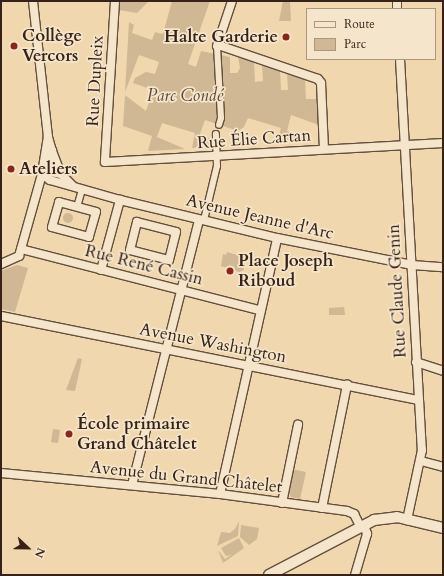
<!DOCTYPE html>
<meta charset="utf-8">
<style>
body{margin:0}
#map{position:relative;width:444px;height:576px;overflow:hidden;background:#f0d7ad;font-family:Cardo,serif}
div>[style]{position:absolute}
.green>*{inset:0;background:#d0b894}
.round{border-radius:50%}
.roads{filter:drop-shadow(1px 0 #644f3e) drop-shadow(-1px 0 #644f3e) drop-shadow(0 1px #644f3e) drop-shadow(0 -1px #644f3e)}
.pedestrian>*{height:6px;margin:-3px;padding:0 3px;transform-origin:3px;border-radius:3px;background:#f5e5ca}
.minor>*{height:8px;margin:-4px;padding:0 4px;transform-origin:4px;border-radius:4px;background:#f5e5ca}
.tertiary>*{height:10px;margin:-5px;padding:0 5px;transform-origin:5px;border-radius:5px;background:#f5e5ca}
.dots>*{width:11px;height:11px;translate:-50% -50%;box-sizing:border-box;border:2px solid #f5e5ca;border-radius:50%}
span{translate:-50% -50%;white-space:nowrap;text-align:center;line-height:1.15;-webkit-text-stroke:3.5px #f5e5ca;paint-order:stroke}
.poi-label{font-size:17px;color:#362219;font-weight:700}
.left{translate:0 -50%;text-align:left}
.right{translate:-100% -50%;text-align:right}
.street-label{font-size:17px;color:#362219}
.park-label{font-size:17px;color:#5c4838;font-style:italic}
.frame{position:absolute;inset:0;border:2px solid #362219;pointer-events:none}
.legend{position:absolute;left:306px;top:8px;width:130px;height:52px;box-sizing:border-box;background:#f5e5ca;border:1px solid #a99783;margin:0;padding:5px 7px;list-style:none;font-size:12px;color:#362219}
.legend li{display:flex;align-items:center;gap:8px;height:20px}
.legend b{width:20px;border:1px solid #a99783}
.north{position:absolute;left:8px;top:528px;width:40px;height:40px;-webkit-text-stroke:3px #f5e5ca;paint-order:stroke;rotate:112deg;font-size:11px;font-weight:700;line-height:16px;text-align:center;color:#362219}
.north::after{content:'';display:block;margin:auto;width:14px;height:18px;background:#362219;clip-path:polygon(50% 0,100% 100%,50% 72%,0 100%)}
</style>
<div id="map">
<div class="green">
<i style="clip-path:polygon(120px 1px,149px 1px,137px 13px,119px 10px)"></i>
<i style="clip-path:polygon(172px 1px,210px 1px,188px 64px,196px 67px,201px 51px,230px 57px,230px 73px,237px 73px,240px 68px,238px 57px,254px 62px,255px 82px,263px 81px,262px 65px,280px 71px,281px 90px,288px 90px,287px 74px,305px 79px,306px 99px,317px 99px,319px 125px,291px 115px,287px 131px,313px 141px,277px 143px,281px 128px,248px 118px,244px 127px,238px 131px,205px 120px,200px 134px,213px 140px,211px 147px,192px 148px,195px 133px,162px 123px,157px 137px,185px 149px,148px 151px,152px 136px,123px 126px,125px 95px,146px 111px,153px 90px,133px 83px,135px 78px,146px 72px,155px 74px,159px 62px,139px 55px,125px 92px,129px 22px,134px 25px,132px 33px,152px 40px,155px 32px,163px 34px)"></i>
<i style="clip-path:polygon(283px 1px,290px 1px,291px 21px,279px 21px)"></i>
<i class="round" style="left:63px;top:213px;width:10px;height:10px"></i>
<i style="clip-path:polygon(227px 252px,244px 257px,244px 270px,239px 272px,221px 266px,223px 254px,226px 255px)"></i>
<i style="clip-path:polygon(17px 265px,28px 268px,15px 312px,1px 309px,1px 271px)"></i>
<i style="clip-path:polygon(344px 307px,345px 315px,329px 315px,329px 308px)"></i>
<i style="clip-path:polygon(78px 358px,82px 359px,75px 391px,66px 390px)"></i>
<i style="clip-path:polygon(53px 429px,60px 430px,58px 443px,51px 442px)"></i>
<i style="clip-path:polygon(291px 469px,306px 472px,300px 499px,291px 497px,287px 490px)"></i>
<i style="clip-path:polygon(239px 521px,238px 536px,217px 546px,221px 532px,230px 533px,235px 529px)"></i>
<i style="clip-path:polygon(241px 525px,259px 528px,257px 539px,249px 545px,240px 537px)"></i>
<i style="clip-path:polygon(239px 538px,244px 548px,223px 563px,218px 550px,225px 559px,231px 555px,226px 556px,221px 548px)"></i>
</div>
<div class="roads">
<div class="pedestrian">
<i style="left:217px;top:46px;width:72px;rotate:86.8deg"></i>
<i style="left:221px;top:118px;width:7px;rotate:106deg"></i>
<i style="left:77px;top:207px;width:19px;rotate:-74deg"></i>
<i style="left:204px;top:220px;width:56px;rotate:-76.5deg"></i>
<i style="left:217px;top:166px;width:32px;rotate:-92deg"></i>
</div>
<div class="minor">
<i style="left:115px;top:1px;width:161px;rotate:93.6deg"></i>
<i style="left:105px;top:162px;width:339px;rotate:-3.2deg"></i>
<i style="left:397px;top:1px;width:8px;rotate:90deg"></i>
<i style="left:219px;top:41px;width:5px;rotate:68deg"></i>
<i style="left:221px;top:46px;width:102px;rotate:18.8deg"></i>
<i style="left:318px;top:79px;width:5px;rotate:53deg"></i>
<i style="left:321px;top:83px;width:66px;rotate:87.4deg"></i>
<i style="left:217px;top:46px;width:47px;rotate:-71.6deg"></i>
<i style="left:400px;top:59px;width:392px;rotate:86.8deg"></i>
<i style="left:422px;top:450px;width:72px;rotate:102.1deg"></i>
<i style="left:52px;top:151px;width:25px;rotate:69deg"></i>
<i style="left:42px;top:174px;width:10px;rotate:37deg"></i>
<i style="left:50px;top:180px;width:73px;rotate:15.9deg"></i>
<i style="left:120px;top:200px;width:162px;rotate:13.6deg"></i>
<i style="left:277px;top:238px;width:138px;rotate:11.3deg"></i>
<i style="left:412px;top:265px;width:31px;rotate:4deg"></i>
<i style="left:42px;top:174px;width:11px;rotate:-56deg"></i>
<i style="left:48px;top:165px;width:15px;rotate:-74deg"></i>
<i style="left:52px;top:151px;width:15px;rotate:-106deg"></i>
<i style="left:42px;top:174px;width:7px;rotate:-16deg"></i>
<i style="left:49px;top:172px;width:12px;rotate:9deg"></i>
<i style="left:61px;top:174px;width:17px;rotate:45deg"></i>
<i style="left:59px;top:202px;width:38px;rotate:15deg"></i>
<i style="left:96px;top:212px;width:26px;rotate:106deg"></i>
<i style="left:89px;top:237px;width:38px;rotate:-165deg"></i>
<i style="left:52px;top:227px;width:26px;rotate:-74deg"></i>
<i style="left:137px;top:222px;width:40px;rotate:14.4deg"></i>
<i style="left:176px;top:232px;width:29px;rotate:104deg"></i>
<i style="left:169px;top:260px;width:40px;rotate:-165.6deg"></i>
<i style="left:130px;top:250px;width:29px;rotate:-76deg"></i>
<i style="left:21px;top:249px;width:246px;rotate:14.4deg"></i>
<i style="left:1px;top:264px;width:20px;rotate:-24deg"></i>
<i style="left:19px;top:256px;width:85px;rotate:-74.3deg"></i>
<i style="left:42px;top:174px;width:37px;rotate:-81deg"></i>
<i style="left:48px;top:137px;width:137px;rotate:-96.3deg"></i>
<i style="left:101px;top:270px;width:73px;rotate:-74.8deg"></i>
<i style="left:1px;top:316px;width:426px;rotate:11.4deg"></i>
<i style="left:416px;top:362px;width:28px;rotate:18deg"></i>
<i style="left:421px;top:461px;width:23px;rotate:15deg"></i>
<i style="left:1px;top:473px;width:220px;rotate:5.5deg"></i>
<i style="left:220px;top:494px;width:128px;rotate:7.6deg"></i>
<i style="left:347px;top:511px;width:8px;rotate:23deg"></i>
<i style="left:354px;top:514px;width:13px;rotate:63deg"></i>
<i style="left:132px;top:485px;width:273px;rotate:-75.8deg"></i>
<i style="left:220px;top:494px;width:262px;rotate:-77.4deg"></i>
<i style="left:282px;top:503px;width:80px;rotate:-78.4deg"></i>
<i style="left:322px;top:508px;width:126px;rotate:-78.5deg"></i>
<i style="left:355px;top:575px;width:43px;rotate:-73.7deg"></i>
<i style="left:367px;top:534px;width:9px;rotate:-108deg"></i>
</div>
<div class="tertiary">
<i style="left:269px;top:575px;width:119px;rotate:-27.6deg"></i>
<i style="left:374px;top:520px;width:23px;rotate:-7deg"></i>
<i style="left:397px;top:517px;width:47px;rotate:13.4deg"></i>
</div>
</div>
<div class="dots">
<i style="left:286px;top:37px;background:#8f2418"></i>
<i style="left:14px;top:46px;background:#8f2418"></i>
<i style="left:11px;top:169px;background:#8f2418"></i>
<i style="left:230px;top:271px;background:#8f2418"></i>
<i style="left:69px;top:434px;background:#8f2418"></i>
</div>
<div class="poi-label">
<span class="left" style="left:22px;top:46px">Collège<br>Vercors</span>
<span class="right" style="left:278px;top:37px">Halte Garderie</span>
<span class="left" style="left:19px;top:169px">Ateliers</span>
<span class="left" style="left:238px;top:271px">Place Joseph<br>Riboud</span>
<span class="left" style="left:77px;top:434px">École primaire<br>Grand Châtelet</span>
</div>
<div class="street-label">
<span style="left:95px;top:81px;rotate:-87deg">Rue Dupleix</span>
<span style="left:254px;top:139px;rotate:-4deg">Rue Élie Cartan</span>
<span style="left:260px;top:217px;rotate:13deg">Avenue Jeanne d'Arc</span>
<span style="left:144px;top:265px;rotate:14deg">Rue René Cassin</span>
<span style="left:397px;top:291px;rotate:-93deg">Rue Claude Genin</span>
<span style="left:213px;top:343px;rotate:11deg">Avenue Washington</span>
<span style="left:186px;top:477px;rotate:6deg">Avenue du Grand Châtelet</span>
</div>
<div class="park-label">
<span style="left:185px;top:96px">Parc Condé</span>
</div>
<div class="frame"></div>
<ul class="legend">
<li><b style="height:5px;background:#f5e5ca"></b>Route</li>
<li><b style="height:11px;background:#d0b894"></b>Parc</li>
</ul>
<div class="north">N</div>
</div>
